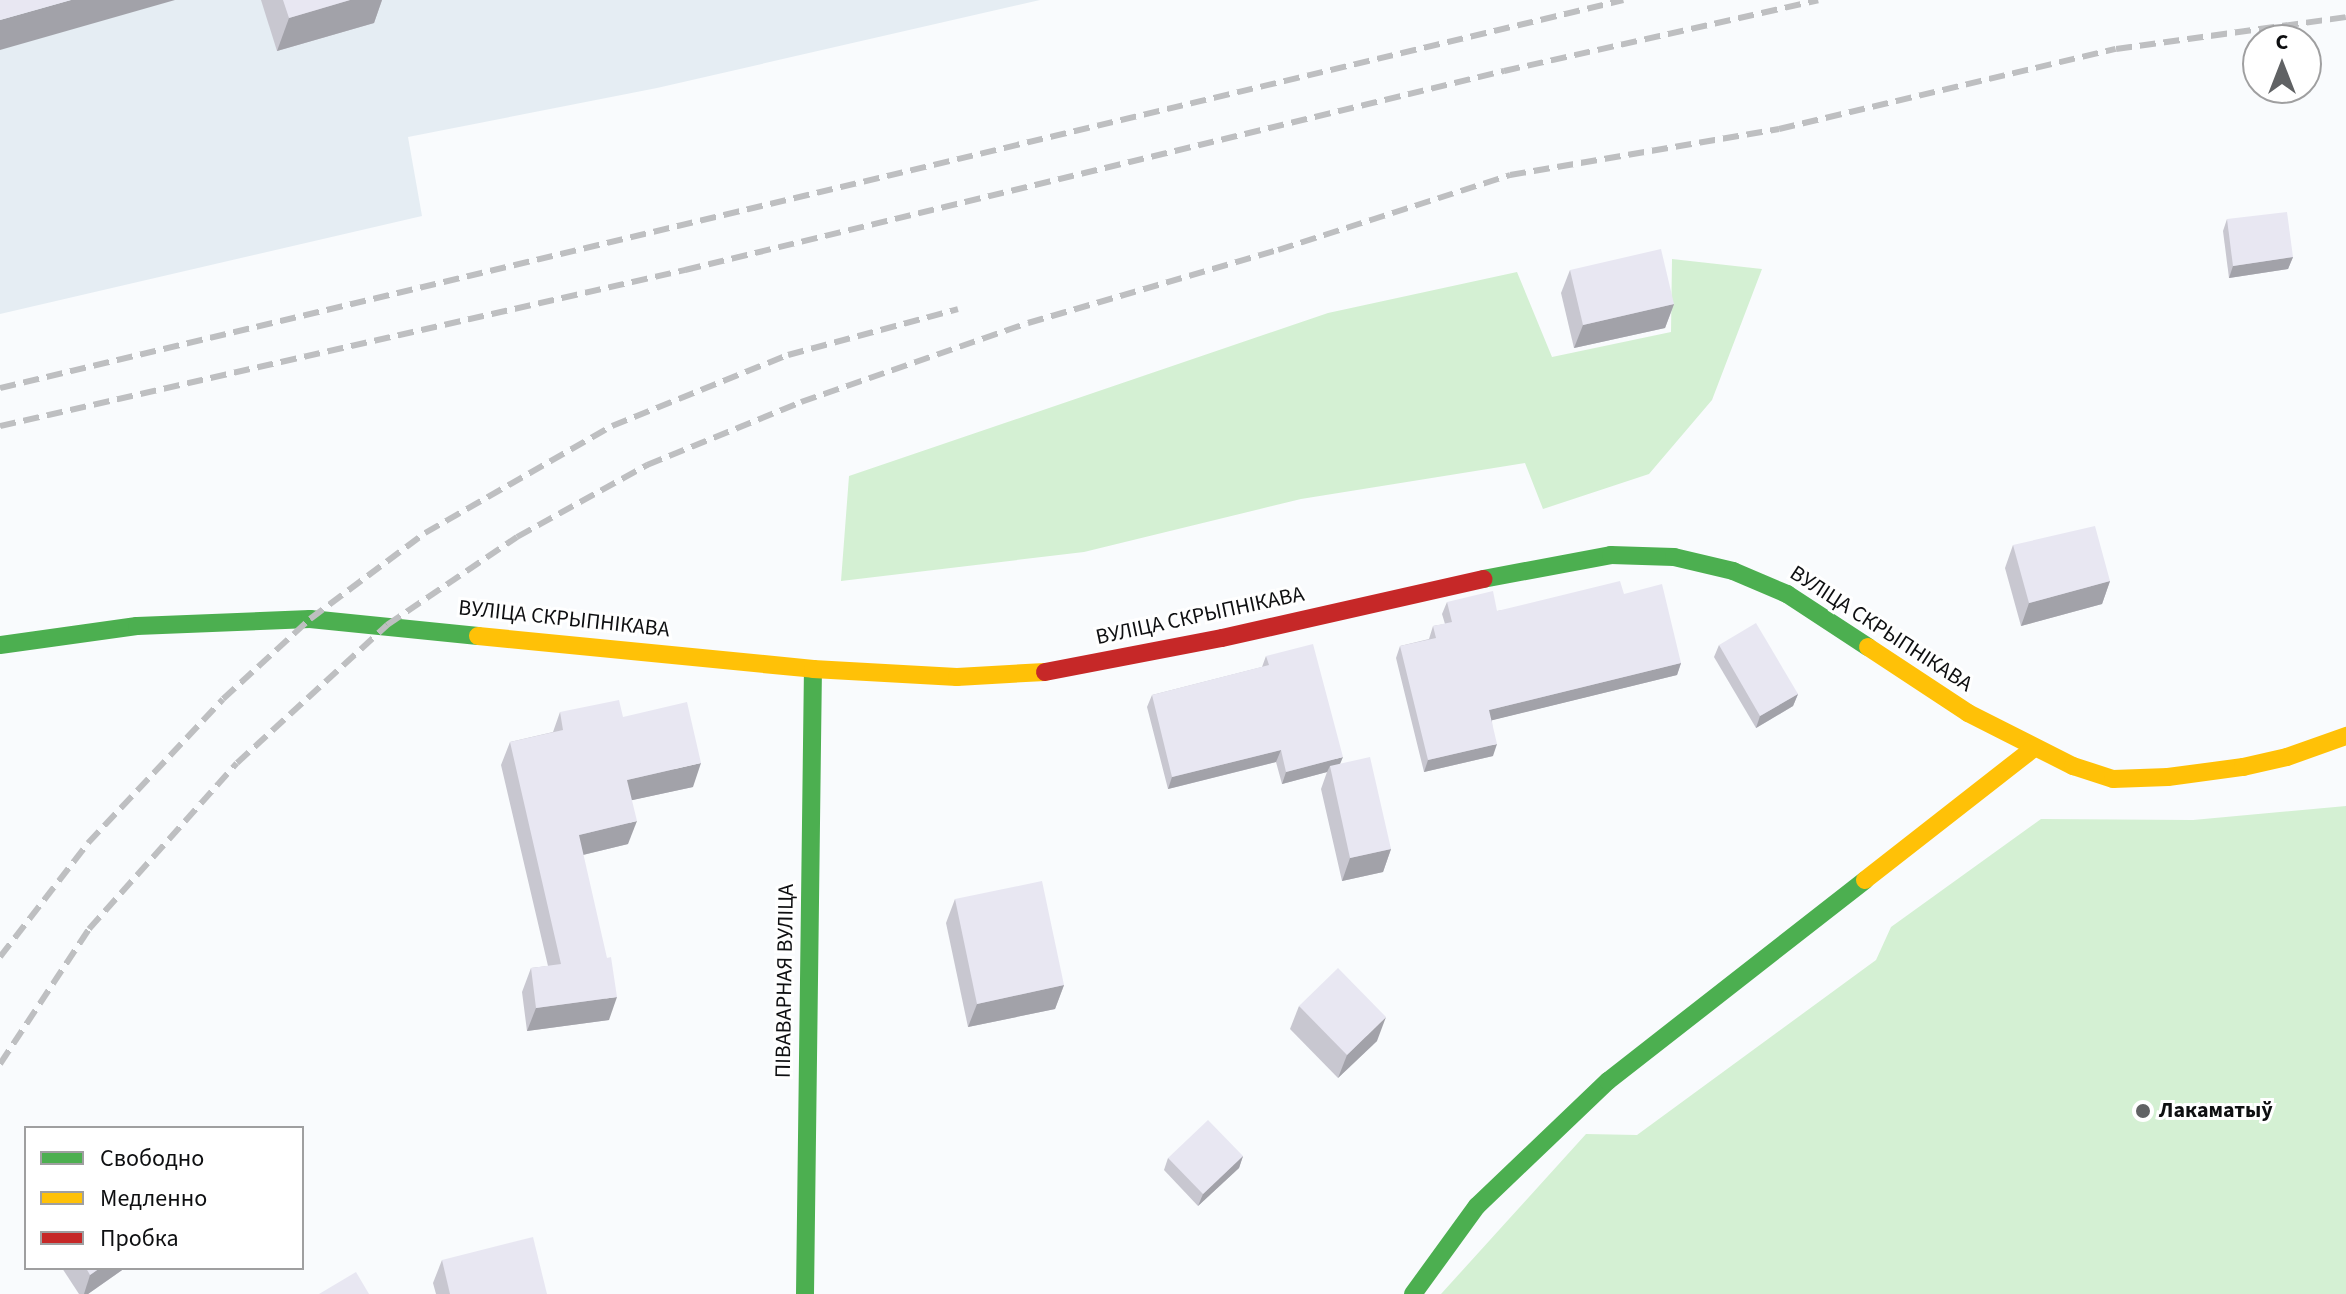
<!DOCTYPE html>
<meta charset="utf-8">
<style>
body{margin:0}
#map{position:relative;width:2346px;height:1294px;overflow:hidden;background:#f9fbfd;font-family:"Source Sans 3",sans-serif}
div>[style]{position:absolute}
.built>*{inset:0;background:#e5edf3}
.green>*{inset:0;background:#d4f0d3}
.fast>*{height:18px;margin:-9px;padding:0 9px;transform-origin:9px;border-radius:9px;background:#4caf50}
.slow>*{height:18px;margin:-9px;padding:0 9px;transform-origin:9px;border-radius:9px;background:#ffc107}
.jam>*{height:18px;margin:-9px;padding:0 9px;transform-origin:9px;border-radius:9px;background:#c62828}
.rail>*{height:6px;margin-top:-3px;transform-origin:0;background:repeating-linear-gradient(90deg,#bebfc1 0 16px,transparent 0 24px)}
.wall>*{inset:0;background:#c8c7d0}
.shaded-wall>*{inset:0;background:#a2a2a9}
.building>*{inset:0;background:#e8e7f2}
.dots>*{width:22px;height:22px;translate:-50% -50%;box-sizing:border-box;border:4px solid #fff;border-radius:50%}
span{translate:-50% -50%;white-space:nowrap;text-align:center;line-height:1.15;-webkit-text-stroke:6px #fff;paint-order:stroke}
.street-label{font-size:22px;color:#0e0f11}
.poi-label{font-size:22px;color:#0e0f11;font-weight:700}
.left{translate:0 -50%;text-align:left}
.legend{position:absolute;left:24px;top:1126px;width:280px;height:144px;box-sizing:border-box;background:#fff;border:2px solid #9f9fa0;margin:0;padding:10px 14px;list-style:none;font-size:24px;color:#0e0f11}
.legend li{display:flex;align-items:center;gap:16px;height:40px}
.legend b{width:40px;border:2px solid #9f9fa0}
.north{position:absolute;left:2242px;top:24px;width:80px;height:80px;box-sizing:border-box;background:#fff;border:2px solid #9f9fa0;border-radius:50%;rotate:0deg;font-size:22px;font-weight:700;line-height:32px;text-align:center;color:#0e0f11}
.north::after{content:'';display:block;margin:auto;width:28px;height:36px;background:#606264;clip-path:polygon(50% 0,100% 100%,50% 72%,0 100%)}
</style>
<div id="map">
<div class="built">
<i style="clip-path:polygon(0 0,1040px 0,657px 88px,408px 137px,422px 216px,0 314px)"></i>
</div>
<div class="green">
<i style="clip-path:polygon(1672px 259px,1762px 269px,1712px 400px,1649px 474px,1543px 509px,1525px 463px,1301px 499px,1084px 552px,841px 581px,849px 476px,1328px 313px,1517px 272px,1552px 357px,1671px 332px)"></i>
<i style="clip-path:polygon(2346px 806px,2346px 1294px,1441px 1294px,1586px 1134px,1637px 1135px,1876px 960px,1891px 927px,2041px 819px,2193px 820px)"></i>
</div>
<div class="fast">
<i style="left:1483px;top:579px;width:130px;rotate:-10.6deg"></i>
<i style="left:1611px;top:555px;width:63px;rotate:1.8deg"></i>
<i style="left:1674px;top:557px;width:61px;rotate:13.3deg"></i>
<i style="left:1733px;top:571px;width:59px;rotate:23.1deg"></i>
<i style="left:1787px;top:594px;width:97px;rotate:33.2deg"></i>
<i style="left:0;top:645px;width:138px;rotate:-7.9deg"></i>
<i style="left:137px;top:626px;width:173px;rotate:-2.3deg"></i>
<i style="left:310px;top:619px;width:169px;rotate:5.8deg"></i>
<i style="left:805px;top:1294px;width:625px;rotate:-89.27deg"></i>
<i style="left:1413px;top:1294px;width:109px;rotate:-54deg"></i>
<i style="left:1477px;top:1206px;width:181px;rotate:-43.7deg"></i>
<i style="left:1608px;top:1081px;width:326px;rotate:-38deg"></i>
</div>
<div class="slow">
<i style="left:478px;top:636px;width:337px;rotate:5.6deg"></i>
<i style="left:813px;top:669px;width:144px;rotate:3.2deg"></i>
<i style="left:957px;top:677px;width:88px;rotate:-3.3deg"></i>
<i style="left:1868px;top:647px;width:120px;rotate:33.4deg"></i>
<i style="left:1968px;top:713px;width:118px;rotate:26.8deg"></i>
<i style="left:2073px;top:766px;width:42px;rotate:18deg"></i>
<i style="left:2113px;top:779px;width:55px;rotate:-2.1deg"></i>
<i style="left:2168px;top:777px;width:76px;rotate:-7.6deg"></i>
<i style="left:2243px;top:767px;width:45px;rotate:-12.8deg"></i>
<i style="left:2287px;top:757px;width:63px;rotate:-19.6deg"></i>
<i style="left:1865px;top:880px;width:214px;rotate:-38deg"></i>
</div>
<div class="jam">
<i style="left:1045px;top:672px;width:180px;rotate:-10.9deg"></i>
<i style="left:1222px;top:638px;width:268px;rotate:-12.7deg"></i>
</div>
<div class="rail">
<i style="left:0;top:388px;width:1669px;rotate:-13.44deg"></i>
<i style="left:0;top:426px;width:703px;rotate:-12.83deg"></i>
<i style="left:685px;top:270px;width:843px;rotate:-13.66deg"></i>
<i style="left:1504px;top:71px;width:322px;rotate:-12.7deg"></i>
<i style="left:0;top:957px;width:144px;rotate:-52.3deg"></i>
<i style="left:88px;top:843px;width:197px;rotate:-46.8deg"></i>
<i style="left:223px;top:699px;width:118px;rotate:-42.6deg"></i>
<i style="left:310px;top:619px;width:144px;rotate:-36.8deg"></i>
<i style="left:425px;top:533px;width:215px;rotate:-29.8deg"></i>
<i style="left:612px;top:426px;width:190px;rotate:-22deg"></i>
<i style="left:788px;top:355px;width:176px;rotate:-15.1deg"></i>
<i style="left:0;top:1064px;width:162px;rotate:-56.6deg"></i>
<i style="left:89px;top:929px;width:222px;rotate:-48.3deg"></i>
<i style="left:237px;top:763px;width:204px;rotate:-42.6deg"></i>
<i style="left:387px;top:625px;width:157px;rotate:-34.1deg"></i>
<i style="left:517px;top:537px;width:149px;rotate:-29deg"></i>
<i style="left:647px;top:465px;width:166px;rotate:-22.2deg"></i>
<i style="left:801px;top:402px;width:240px;rotate:-19.2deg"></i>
<i style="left:1028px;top:323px;width:260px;rotate:-16.3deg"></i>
<i style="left:1278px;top:250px;width:244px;rotate:-17.9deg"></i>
<i style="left:1510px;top:175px;width:273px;rotate:-9.7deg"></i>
<i style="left:1779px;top:129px;width:346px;rotate:-13.4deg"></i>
<i style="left:2116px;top:49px;width:232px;rotate:-7.9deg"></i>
</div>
<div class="wall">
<i style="clip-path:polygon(261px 0,382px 0,374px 23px,277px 51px)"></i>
<i style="clip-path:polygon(2227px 219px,2293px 257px,2288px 269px,2229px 278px,2223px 231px)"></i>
<i style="clip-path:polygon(1570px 270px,1674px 304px,1665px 328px,1574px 348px,1561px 293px)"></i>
<i style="clip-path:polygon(2013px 545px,2110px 581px,2102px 604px,2021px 626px,2005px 568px)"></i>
<i style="clip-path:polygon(1624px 594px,1681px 663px,1677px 675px,1492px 720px,1493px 756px,1424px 772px,1396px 658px,1400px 646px,1429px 639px,1433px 626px,1445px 624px,1442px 614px,1447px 602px,1497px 611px)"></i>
<i style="clip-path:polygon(1719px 645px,1798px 694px,1793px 706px,1756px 728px,1714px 657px)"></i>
<i style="clip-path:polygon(1266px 656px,1340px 764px,1391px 849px,1383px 872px,1342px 881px,1321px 789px,1327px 772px,1282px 784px,1276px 762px,1168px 789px,1147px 707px,1152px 695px,1262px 667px)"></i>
<i style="clip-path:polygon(560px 712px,623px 717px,693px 787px,632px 800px,628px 844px,583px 855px,609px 1020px,527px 1031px,522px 992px,531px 968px,548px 966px,501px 765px,510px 742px,553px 732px)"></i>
<i style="clip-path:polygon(955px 899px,1064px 985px,1055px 1009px,968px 1027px,946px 923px)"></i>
<i style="clip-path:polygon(1299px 1006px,1377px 1041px,1338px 1078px,1290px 1029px)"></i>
<i style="clip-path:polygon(1243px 1156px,1239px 1168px,1198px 1206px,1164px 1170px,1168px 1158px)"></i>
<i style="clip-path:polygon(442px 1260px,547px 1294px,436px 1294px,433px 1283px)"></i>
<i style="clip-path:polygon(62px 1268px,125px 1268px,88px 1294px,79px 1294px)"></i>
</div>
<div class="shaded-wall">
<i style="clip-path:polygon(71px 0,175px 0,0 50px,0 20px)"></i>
<i style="clip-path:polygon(350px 0,382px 0,374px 23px,277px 51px,289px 18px)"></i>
<i style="clip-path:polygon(2293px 257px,2288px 269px,2229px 278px,2233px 266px)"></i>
<i style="clip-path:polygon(1674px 304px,1665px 328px,1574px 348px,1583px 325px)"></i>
<i style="clip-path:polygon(2110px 581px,2102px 604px,2021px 626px,2029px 603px)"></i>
<i style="clip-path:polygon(1681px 663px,1677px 675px,1485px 722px,1489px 710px)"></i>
<i style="clip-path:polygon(1798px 694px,1793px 706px,1756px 728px,1760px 716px)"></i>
<i style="clip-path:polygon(1497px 744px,1493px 756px,1424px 772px,1428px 760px)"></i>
<i style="clip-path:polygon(1281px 750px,1276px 762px,1168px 789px,1172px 777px)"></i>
<i style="clip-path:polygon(1343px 757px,1338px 769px,1330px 766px,1327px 772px,1282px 784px,1286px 772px)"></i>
<i style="clip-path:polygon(701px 763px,693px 787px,619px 803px,627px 780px)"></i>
<i style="clip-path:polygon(637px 821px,628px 844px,570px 858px,579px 835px)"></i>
<i style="clip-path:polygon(1391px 849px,1383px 872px,1342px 881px,1350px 858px)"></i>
<i style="clip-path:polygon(1064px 985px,1055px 1009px,968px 1027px,977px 1004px)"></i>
<i style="clip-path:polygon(617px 997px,609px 1020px,527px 1031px,536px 1008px)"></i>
<i style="clip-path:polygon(1386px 1017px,1377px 1041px,1338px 1078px,1347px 1055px)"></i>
<i style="clip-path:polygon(1243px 1156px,1239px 1168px,1198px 1206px,1203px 1194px)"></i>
<i style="clip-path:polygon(100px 1268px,125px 1268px,88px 1294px,84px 1294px,90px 1275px)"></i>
</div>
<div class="building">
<i style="clip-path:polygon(0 0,71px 0,0 20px)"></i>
<i style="clip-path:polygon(283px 0,350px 0,289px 18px)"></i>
<i style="clip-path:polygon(2287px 212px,2293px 257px,2233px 266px,2227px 219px)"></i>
<i style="clip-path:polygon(1661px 249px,1674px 304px,1583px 325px,1570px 270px)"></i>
<i style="clip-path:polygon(2095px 526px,2110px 581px,2029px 603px,2013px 545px)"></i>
<i style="clip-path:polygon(1620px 581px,1624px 594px,1662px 584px,1681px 663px,1489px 710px,1497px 744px,1428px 760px,1400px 646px,1436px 638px,1433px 626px,1452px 622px,1447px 602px,1493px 591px,1497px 611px)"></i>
<i style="clip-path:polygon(1756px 623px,1798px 694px,1760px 716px,1719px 645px)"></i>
<i style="clip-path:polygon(1313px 644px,1343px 757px,1286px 772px,1281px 750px,1172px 777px,1152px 695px,1269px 665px,1266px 656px)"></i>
<i style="clip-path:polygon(619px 700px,623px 717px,687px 702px,701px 763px,627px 780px,637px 821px,579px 835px,607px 958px,611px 957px,617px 997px,536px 1008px,531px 968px,561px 964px,510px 742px,563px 730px,560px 712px)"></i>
<i style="clip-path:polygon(1370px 757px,1391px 849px,1350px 858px,1330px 766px)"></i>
<i style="clip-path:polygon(1042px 881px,1064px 985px,977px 1004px,955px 899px)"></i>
<i style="clip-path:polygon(1338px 968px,1386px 1017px,1347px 1055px,1299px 1006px)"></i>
<i style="clip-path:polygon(1208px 1120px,1243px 1156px,1203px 1194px,1168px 1158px)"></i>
<i style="clip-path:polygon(533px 1237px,547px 1294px,450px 1294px,442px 1260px)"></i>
<i style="clip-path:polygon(86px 1268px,100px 1268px,90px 1275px)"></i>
<i style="clip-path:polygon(356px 1272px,369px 1294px,319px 1294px)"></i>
</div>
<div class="dots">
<i style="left:2143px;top:1111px;background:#606264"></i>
</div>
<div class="street-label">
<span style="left:1200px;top:616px;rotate:-12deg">ВУЛІЦА СКРЫПНІКАВА</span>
<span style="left:564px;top:619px;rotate:6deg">ВУЛІЦА СКРЫПНІКАВА</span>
<span style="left:1881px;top:629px;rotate:33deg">ВУЛІЦА СКРЫПНІКАВА</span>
<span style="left:785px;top:981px;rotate:-89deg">ПІВАВАРНАЯ ВУЛІЦА</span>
</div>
<div class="poi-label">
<span class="left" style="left:2159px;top:1111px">Лакаматыў</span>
</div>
<ul class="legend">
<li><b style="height:10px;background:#4caf50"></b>Свободно</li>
<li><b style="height:10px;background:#ffc107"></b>Медленно</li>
<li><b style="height:10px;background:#c62828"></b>Пробка</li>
</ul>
<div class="north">С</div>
</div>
